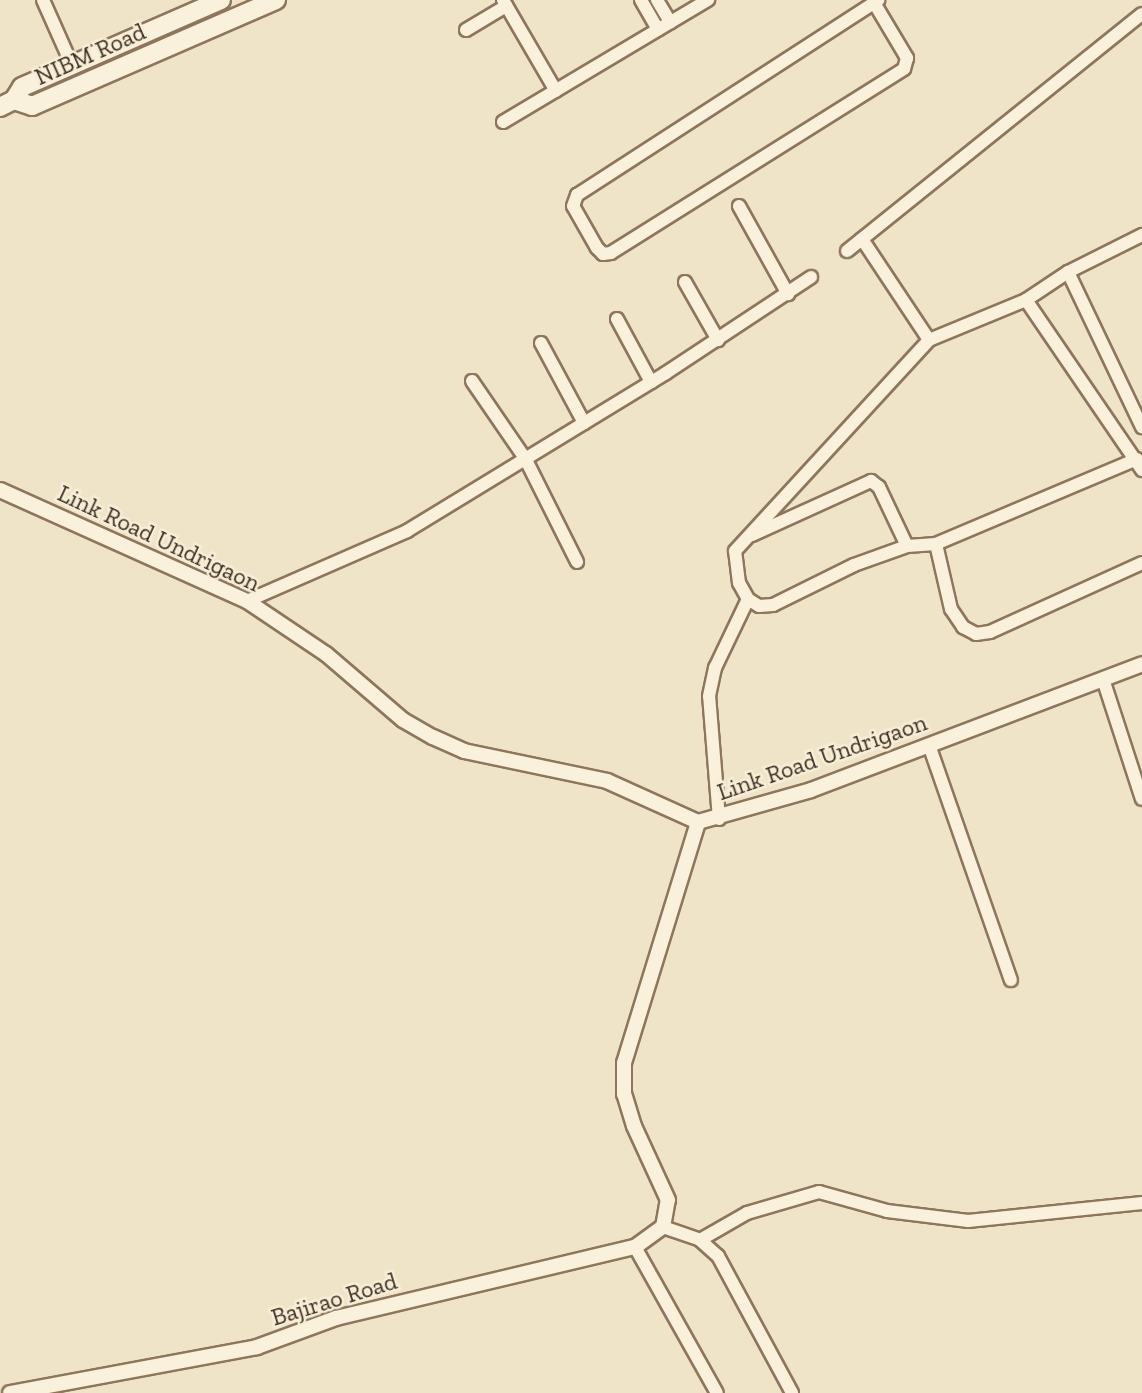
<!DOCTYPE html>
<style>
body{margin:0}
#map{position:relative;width:1142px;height:1393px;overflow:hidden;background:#f0e4c8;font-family:"Zilla Slab",serif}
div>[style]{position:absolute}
.roads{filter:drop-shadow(2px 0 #8d765c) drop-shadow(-2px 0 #8d765c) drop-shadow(0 2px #8d765c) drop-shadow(0 -2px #8d765c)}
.minor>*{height:12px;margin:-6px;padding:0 6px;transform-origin:6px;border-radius:6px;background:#faf1dc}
.tertiary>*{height:14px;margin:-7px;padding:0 7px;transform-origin:7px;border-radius:7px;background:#faf1dc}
.secondary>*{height:18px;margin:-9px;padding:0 9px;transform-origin:9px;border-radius:9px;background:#faf1dc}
span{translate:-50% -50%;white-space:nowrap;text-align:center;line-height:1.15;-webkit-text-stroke:5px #f7eed8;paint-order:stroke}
.street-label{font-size:24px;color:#3d2e20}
</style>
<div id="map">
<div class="roads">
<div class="minor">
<i style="left:43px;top:0;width:71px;rotate:66deg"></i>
<i style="left:503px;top:0;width:105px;rotate:59.8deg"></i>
<i style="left:641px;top:0;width:34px;rotate:60deg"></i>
<i style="left:657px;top:0;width:26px;rotate:59deg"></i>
<i style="left:876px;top:6px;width:61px;rotate:59.2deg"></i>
<i style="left:907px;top:58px;width:11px;rotate:105deg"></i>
<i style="left:904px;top:69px;width:346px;rotate:147.9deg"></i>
<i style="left:611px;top:253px;width:8px;rotate:173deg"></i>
<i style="left:603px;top:254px;width:8px;rotate:-135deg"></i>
<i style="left:597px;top:248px;width:48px;rotate:-119.7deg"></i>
<i style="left:573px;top:206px;width:12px;rotate:-70deg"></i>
<i style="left:577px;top:195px;width:359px;rotate:-32.9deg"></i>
<i style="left:466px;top:30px;width:47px;rotate:-31deg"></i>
<i style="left:503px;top:122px;width:239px;rotate:-30.8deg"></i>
<i style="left:739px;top:206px;width:101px;rotate:60.9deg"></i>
<i style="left:862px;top:239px;width:121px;rotate:56.4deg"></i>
<i style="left:847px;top:251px;width:378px;rotate:-38.8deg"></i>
<i style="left:1068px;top:272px;width:172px;rotate:64.5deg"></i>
<i style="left:685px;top:282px;width:67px;rotate:60.4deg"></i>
<i style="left:1026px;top:300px;width:206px;rotate:55.7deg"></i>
<i style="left:617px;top:319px;width:72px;rotate:61.6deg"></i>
<i style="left:541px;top:343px;width:91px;rotate:61.7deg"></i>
<i style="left:472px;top:381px;width:96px;rotate:55.6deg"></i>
<i style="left:526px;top:460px;width:114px;rotate:63.4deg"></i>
<i style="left:1137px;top:459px;width:218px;rotate:157.1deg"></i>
<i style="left:936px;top:544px;width:67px;rotate:77deg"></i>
<i style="left:951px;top:609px;width:22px;rotate:56deg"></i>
<i style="left:963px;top:627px;width:15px;rotate:28deg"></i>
<i style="left:976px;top:634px;width:14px;rotate:-8deg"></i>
<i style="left:990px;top:632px;width:167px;rotate:-24.4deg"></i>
<i style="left:752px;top:535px;width:131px;rotate:-24.4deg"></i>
<i style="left:871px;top:481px;width:10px;rotate:37deg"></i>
<i style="left:879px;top:487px;width:65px;rotate:64.6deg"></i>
<i style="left:936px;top:544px;width:29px;rotate:176deg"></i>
<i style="left:907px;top:546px;width:56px;rotate:160.3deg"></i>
<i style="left:854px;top:565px;width:90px;rotate:153.7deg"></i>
<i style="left:773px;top:605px;width:14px;rotate:176deg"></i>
<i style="left:759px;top:606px;width:13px;rotate:-148deg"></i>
<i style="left:748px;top:599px;width:18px;rotate:-119deg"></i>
<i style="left:739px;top:583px;width:32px;rotate:-97deg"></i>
<i style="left:735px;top:551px;width:287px;rotate:-47.4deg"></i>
<i style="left:929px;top:340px;width:105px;rotate:-22.4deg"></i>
<i style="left:1026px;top:300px;width:50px;rotate:-33.7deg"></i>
<i style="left:1068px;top:272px;width:83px;rotate:-26.6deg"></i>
<i style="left:247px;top:601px;width:175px;rotate:-23.6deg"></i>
<i style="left:407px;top:531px;width:303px;rotate:-31.4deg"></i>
<i style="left:666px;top:373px;width:174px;rotate:-33.5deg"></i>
<i style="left:1103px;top:679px;width:126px;rotate:72deg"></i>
<i style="left:929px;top:745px;width:249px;rotate:70.8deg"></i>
<i style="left:719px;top:819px;width:123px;rotate:-94.6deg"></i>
<i style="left:709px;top:696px;width:29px;rotate:-78deg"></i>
<i style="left:715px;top:668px;width:76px;rotate:-64.4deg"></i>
<i style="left:663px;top:1227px;width:39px;rotate:19deg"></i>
<i style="left:700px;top:1240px;width:24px;rotate:42deg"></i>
<i style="left:718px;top:1256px;width:156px;rotate:61.6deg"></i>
<i style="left:700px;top:1240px;width:54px;rotate:-29.9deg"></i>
<i style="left:747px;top:1213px;width:75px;rotate:-16.3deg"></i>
<i style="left:819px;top:1192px;width:71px;rotate:15.6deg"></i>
<i style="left:887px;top:1211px;width:82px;rotate:7deg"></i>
<i style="left:968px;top:1221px;width:175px;rotate:-5.9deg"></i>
<i style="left:635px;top:1247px;width:167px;rotate:60.7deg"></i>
</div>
<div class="tertiary">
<i style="left:0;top:490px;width:271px;rotate:24.2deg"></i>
<i style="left:247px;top:601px;width:95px;rotate:33.9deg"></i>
<i style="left:326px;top:654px;width:101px;rotate:40.6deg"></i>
<i style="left:403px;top:720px;width:34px;rotate:30deg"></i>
<i style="left:433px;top:737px;width:34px;rotate:24deg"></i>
<i style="left:464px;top:751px;width:146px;rotate:11.8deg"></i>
<i style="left:607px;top:781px;width:100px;rotate:24.3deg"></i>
<i style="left:698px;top:822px;width:117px;rotate:-15.8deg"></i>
<i style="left:811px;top:790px;width:354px;rotate:-20.8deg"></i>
<i style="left:10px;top:1393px;width:251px;rotate:-10.5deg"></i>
<i style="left:257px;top:1347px;width:84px;rotate:-20.2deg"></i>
<i style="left:336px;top:1318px;width:307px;rotate:-13.4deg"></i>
<i style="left:635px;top:1247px;width:34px;rotate:-36deg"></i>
<i style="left:663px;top:1227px;width:27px;rotate:-80deg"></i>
<i style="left:668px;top:1200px;width:81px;rotate:-114.7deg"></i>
<i style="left:634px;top:1126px;width:34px;rotate:-107deg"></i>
<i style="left:624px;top:1094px;width:31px;rotate:-90deg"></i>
<i style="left:624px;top:1063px;width:252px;rotate:-72.9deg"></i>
</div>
<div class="secondary">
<i style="left:14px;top:100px;width:15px;rotate:-58deg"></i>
<i style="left:22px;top:87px;width:217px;rotate:-23.6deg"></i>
<i style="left:0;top:107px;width:16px;rotate:-27deg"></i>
<i style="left:14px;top:100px;width:19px;rotate:18deg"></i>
<i style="left:32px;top:106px;width:266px;rotate:-23.5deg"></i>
</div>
</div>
<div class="street-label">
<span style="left:90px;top:54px;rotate:-24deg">NIBM Road</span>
<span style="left:159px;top:538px;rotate:25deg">Link Road Undrigaon</span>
<span style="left:822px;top:757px;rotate:-19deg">Link Road Undrigaon</span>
<span style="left:334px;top:1299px;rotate:-17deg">Bajirao Road</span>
</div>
</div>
